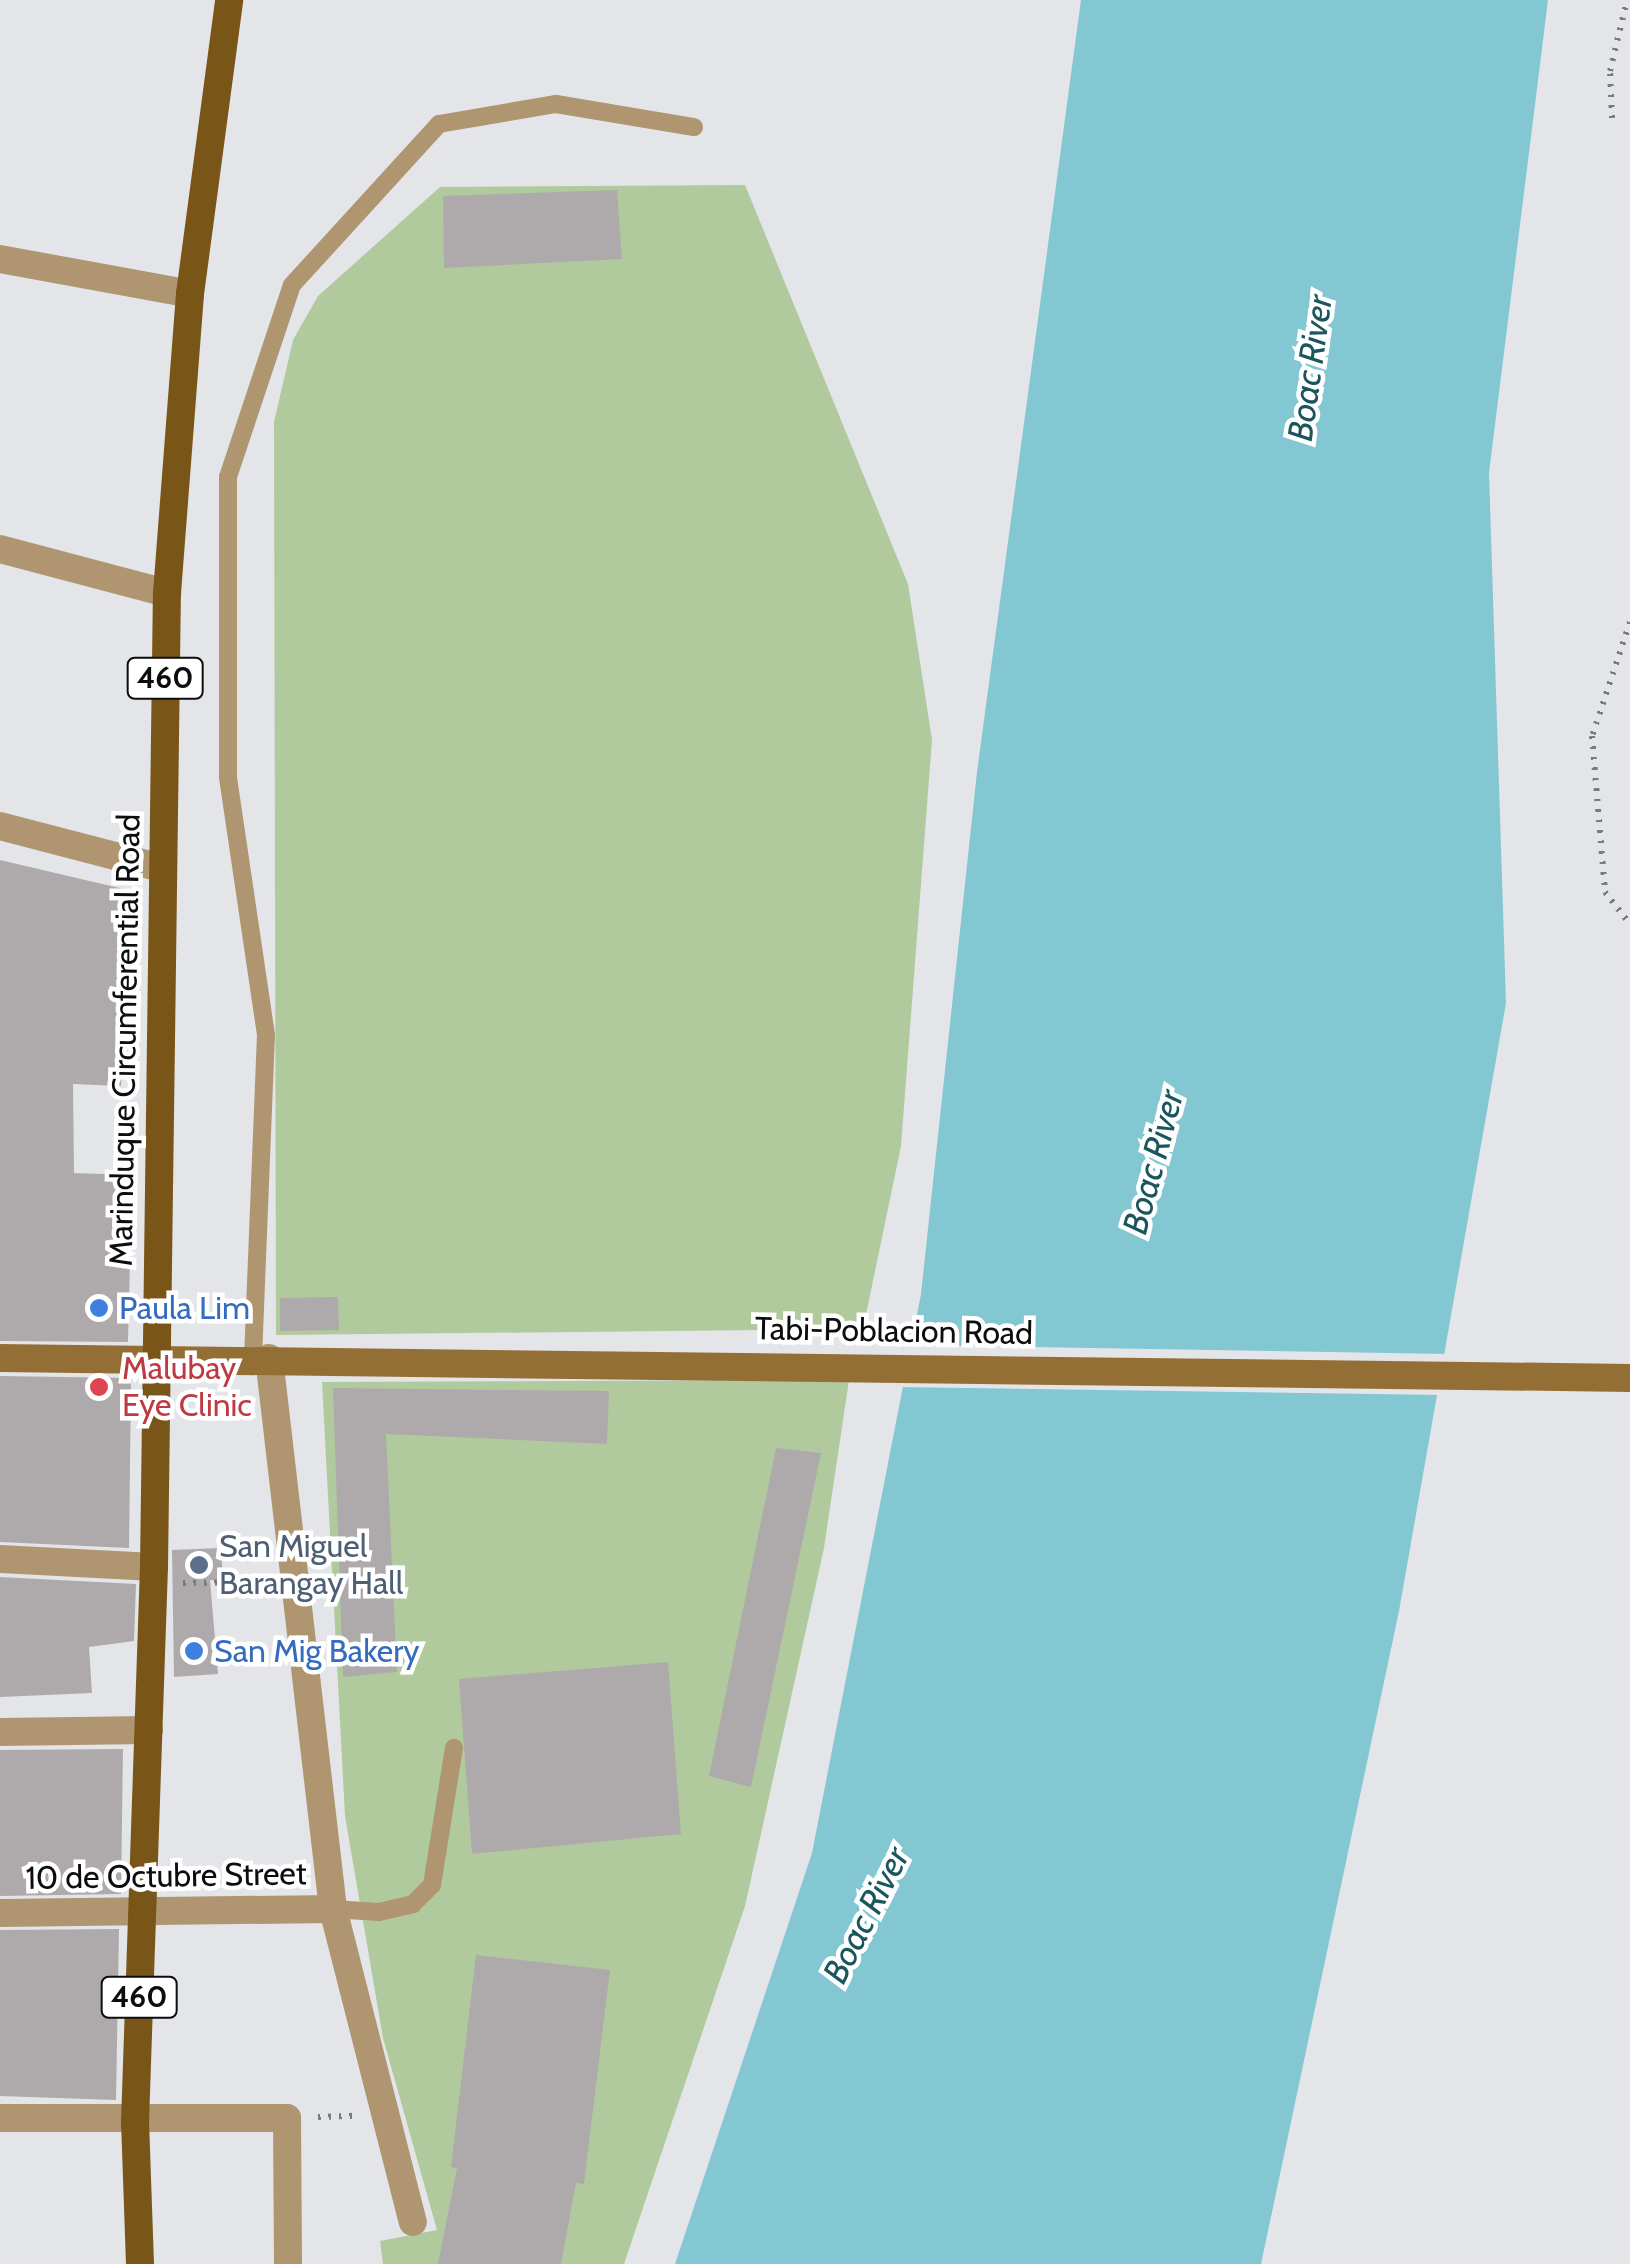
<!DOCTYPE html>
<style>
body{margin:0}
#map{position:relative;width:1630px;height:2264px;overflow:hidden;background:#e3e5e9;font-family:Cabin,sans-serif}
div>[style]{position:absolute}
.green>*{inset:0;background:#b0ca9d}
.water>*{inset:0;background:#83c7d3}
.pier>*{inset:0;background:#e3e5e9}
.building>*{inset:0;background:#aeaaac}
.path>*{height:6px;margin-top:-3px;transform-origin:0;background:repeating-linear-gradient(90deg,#797a7d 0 2.5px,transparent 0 10.5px)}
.service>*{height:18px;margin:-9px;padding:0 9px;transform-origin:9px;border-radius:9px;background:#af9671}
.minor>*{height:28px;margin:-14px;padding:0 14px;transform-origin:14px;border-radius:14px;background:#af9671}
.secondary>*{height:28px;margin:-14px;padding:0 14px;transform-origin:14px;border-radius:14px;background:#946f35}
.primary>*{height:28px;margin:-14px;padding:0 14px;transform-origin:14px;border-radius:14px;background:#795618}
.dots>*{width:28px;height:28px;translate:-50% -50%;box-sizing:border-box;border:5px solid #fff;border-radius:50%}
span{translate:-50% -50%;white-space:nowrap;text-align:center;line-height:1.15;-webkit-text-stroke:9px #fff;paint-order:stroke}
.shield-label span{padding:2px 8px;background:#fff;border:2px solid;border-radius:8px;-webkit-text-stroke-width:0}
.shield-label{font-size:30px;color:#0c0d0e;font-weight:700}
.street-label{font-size:32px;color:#0c0d0e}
.shop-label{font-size:32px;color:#366cbe}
.left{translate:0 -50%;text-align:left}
.health-label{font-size:32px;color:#be3a42}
.service-label{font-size:32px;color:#4e5e75}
.water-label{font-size:35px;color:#1b565f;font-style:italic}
</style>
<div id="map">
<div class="green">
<i style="clip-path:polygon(745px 185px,908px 584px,932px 740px,901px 1146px,863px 1329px,276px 1335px,274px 422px,293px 340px,318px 296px,440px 187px)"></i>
<i style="clip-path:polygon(849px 1380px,824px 1548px,745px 1906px,624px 2264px,383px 2264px,380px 2241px,437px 2230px,383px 2038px,345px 1816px,322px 1382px)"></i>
</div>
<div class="water">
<i style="clip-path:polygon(1081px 0,1548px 0,1489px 473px,1506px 1003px,1399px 1611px,1261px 2264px,675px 2264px,812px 1853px,921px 1294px,977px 772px)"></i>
</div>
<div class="pier">
<i style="clip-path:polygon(906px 1345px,1449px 1354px,1442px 1395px,898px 1387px)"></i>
</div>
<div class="building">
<i style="clip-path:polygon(617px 190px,622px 259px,444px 268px,443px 196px)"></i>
<i style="clip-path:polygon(0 860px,128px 890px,121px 1086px,73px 1084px,74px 1173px,132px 1175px,128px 1342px,0 1341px)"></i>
<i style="clip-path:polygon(338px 1297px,339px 1330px,280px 1331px,280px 1298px)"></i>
<i style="clip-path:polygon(0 1376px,131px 1378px,129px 1548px,0 1542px)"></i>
<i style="clip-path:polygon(333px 1388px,609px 1391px,607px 1444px,386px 1434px,397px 1672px,343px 1677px)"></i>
<i style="clip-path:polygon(776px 1448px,821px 1453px,751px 1787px,709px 1776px)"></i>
<i style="clip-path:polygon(221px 1548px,223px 1580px,210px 1580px,218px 1674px,174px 1677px,172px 1550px)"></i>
<i style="clip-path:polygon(0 1577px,136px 1584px,134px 1641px,89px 1647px,92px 1693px,0 1697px)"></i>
<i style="clip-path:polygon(668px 1662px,681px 1834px,472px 1854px,459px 1679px)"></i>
<i style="clip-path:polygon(123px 1749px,121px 1894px,0 1896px,0 1750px)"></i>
<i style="clip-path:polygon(119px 1929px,116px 2100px,0 2096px,0 1930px)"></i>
<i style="clip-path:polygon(476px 1955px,610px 1970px,584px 2184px,576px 2183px,561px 2264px,438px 2264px,457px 2168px,451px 2167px)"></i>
</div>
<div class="path">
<i style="left:1612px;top:118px;width:47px;rotate:-92.4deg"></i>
<i style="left:1610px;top:71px;width:73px;rotate:-76.5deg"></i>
<i style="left:1630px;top:622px;width:120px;rotate:108.4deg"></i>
<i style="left:1592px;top:736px;width:157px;rotate:85.2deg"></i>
<i style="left:1605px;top:892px;width:41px;rotate:52deg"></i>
<i style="left:183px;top:1583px;width:83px;rotate:-0.7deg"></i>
<i style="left:318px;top:2117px;width:38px;rotate:-2deg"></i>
</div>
<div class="service">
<i style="left:253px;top:1358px;width:323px;rotate:-87.7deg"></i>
<i style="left:266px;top:1035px;width:261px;rotate:-98.4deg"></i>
<i style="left:228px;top:777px;width:300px;rotate:-90deg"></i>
<i style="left:228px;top:477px;width:202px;rotate:-71.6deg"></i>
<i style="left:292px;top:285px;width:218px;rotate:-47.6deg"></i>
<i style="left:439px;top:124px;width:119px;rotate:-9.7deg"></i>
<i style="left:556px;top:104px;width:140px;rotate:9.5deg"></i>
<i style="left:333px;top:1909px;width:46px;rotate:3.7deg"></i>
<i style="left:379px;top:1912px;width:35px;rotate:-13deg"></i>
<i style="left:413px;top:1904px;width:27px;rotate:-45deg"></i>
<i style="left:432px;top:1885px;width:139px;rotate:-80.9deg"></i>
</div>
<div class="minor">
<i style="left:0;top:259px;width:193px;rotate:10.4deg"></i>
<i style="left:0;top:549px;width:173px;rotate:14.8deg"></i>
<i style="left:0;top:826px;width:166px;rotate:14.6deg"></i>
<i style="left:269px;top:1358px;width:555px;rotate:83.37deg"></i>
<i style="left:333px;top:1909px;width:323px;rotate:75.7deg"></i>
<i style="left:0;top:1559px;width:154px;rotate:3deg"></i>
<i style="left:0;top:1732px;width:149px;rotate:-0.8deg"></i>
<i style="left:0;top:1913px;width:333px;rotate:-0.7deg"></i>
<i style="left:0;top:2118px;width:287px"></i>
<i style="left:287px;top:2118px;width:146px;rotate:89.6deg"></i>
</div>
<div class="secondary">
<i style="left:0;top:1358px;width:1630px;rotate:0.7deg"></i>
</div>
<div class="primary">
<i style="left:140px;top:2264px;width:142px;rotate:-92deg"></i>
<i style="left:135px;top:2122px;width:555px;rotate:-88.04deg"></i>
<i style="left:154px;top:1567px;width:974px;rotate:-89.24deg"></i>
<i style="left:167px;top:593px;width:300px;rotate:-85.6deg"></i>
<i style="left:190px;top:294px;width:297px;rotate:-82.4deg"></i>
</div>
<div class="dots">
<i style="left:99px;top:1308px;background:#3f7fe0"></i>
<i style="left:99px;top:1387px;background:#e0444e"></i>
<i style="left:199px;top:1565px;background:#5c6f8a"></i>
<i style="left:194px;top:1651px;background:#3f7fe0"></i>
</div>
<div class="shield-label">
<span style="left:165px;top:678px">460</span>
<span style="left:139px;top:1997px">460</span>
</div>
<div class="street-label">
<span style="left:125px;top:1040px;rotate:-89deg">Marinduque Circumferential Road</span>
<span style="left:894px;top:1331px;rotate:1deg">Tabi-Poblacion Road</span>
<span style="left:166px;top:1876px;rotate:-1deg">10 de Octubre Street</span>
</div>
<div class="shop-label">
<span class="left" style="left:119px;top:1308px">Paula Lim</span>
<span class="left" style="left:214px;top:1651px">San Mig Bakery</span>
</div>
<div class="health-label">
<span class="left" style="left:122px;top:1387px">Malubay<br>Eye Clinic</span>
</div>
<div class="service-label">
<span class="left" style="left:219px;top:1565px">San Miguel<br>Barangay Hall</span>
</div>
<div class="water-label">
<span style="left:1310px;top:368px;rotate:-82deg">Boac River</span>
<span style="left:1153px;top:1162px;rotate:-75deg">Boac River</span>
<span style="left:866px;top:1915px;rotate:-63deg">Boac River</span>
</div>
</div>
